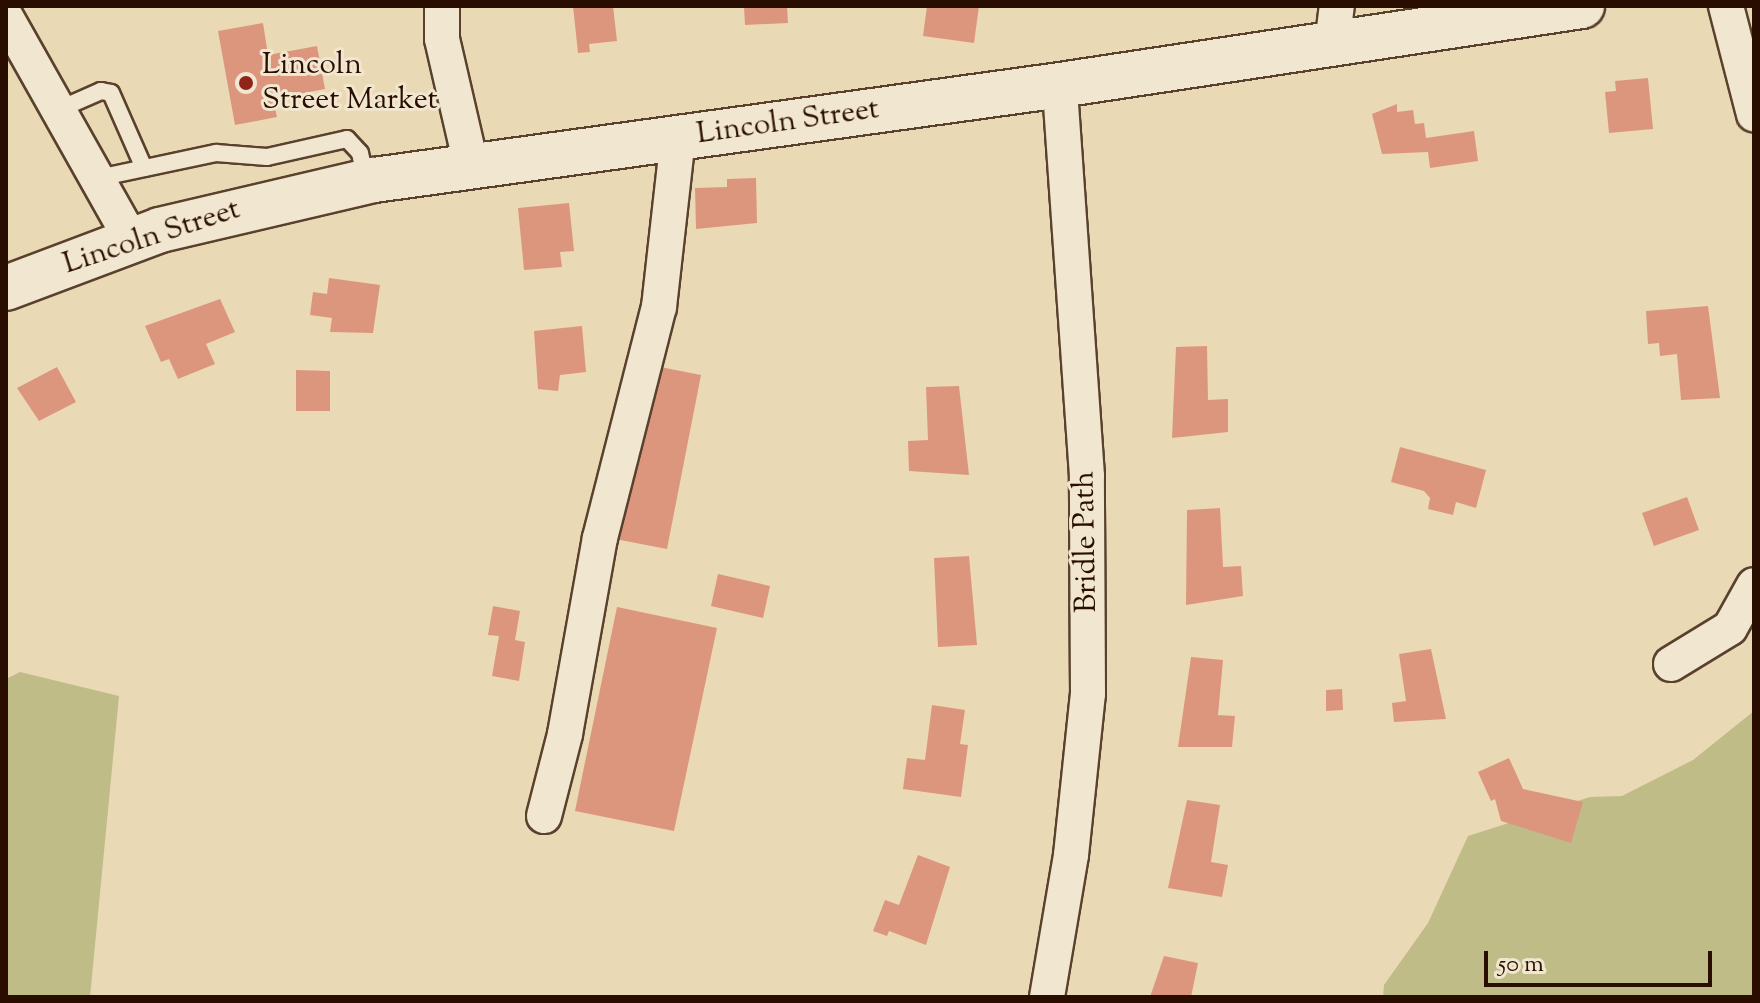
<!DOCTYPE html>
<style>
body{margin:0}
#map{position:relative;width:1760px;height:1003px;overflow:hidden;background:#ead9b5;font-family:"Sorts Mill Goudy",serif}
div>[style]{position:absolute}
.green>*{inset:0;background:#bfbc88}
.building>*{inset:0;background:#dd967e}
.roads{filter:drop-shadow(2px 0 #59412d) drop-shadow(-2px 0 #59412d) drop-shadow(0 2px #59412d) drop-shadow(0 -2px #59412d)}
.lane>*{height:16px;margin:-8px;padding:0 8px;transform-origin:8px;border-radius:8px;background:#f1e6cf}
.street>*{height:34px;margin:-17px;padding:0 17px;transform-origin:17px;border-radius:17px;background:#f1e6cf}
.secondary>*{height:44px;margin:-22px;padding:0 22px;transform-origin:22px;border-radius:22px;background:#f1e6cf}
.dots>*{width:22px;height:22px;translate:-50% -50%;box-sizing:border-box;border:4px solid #f1e6cf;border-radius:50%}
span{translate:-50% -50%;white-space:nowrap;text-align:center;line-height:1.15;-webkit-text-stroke:6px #f1e6cf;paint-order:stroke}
.poi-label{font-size:30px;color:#290e00}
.left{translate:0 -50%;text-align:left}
.street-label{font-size:30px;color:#290e00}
.frame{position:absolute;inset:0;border:8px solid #290e00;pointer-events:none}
.scale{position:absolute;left:1484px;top:951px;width:228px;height:36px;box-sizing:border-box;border:4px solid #290e00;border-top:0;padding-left:10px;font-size:24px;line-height:28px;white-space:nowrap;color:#290e00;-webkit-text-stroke:6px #f1e6cf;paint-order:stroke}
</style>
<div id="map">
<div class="green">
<i style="clip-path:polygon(20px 672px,119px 696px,90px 997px,6px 997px,6px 679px)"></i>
<i style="clip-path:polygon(1754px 711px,1754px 997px,1383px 997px,1384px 985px,1428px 923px,1468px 836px,1590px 797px,1622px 796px,1693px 760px)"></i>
</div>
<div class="building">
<i style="clip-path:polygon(573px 6px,613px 6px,617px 41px,589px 44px,590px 52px,578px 53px)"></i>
<i style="clip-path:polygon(744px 6px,787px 6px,788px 23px,745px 25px)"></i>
<i style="clip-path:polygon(927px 6px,979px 6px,974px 43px,923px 36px)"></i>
<i style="clip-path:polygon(263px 23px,268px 55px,317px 46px,325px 89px,273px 99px,277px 117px,235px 125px,218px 31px)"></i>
<i style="clip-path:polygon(1648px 78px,1653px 129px,1609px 133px,1605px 92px,1616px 91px,1615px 81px)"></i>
<i style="clip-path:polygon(1397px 104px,1397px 112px,1413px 110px,1415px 124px,1424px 123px,1426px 138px,1474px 131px,1478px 161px,1430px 168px,1428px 152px,1382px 154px,1372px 114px)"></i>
<i style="clip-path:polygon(756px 178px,757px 223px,696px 229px,695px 188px,727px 187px,727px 179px)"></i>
<i style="clip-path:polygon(569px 203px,574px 251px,560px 252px,562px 267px,524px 270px,518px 208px)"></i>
<i style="clip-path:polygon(329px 278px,380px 285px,373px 333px,330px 332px,332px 318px,310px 315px,313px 292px,327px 294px)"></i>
<i style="clip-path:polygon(220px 299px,235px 332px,206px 344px,215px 364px,178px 379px,169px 359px,161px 362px,145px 326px)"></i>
<i style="clip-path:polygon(1708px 306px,1720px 398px,1681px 400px,1677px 354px,1660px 356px,1659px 343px,1648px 344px,1646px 311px)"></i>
<i style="clip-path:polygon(582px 326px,586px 372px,560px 375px,558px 391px,538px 389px,534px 331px)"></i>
<i style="clip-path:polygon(1207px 346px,1208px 400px,1228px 399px,1228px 432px,1172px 438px,1176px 347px)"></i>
<i style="clip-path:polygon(650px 365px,701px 375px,667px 549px,615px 539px)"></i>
<i style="clip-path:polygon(57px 367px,76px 402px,39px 421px,17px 388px)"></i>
<i style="clip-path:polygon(296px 370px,330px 371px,330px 411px,296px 411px)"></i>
<i style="clip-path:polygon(959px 386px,969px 475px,909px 471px,908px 441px,928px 440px,926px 387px)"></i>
<i style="clip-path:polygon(1400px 447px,1486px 470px,1476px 508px,1456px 502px,1453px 515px,1428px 509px,1430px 498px,1424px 491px,1391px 482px)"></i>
<i style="clip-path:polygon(1687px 497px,1699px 530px,1654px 546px,1642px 513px)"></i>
<i style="clip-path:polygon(1220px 508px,1223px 567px,1241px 566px,1243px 596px,1186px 605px,1187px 510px)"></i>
<i style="clip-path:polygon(969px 556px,977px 645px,938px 647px,934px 558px)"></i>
<i style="clip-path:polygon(718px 574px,770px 586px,763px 618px,711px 606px)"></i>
<i style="clip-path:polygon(493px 606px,520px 611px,515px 640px,525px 642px,519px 681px,492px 676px,499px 636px,488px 635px)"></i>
<i style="clip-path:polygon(617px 607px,717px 628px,674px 831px,575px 811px)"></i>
<i style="clip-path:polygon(1431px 649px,1446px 719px,1394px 722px,1392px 703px,1406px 701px,1399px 654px)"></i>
<i style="clip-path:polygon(1191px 657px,1223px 660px,1218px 715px,1235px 716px,1232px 747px,1178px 747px)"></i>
<i style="clip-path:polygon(1342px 689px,1343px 710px,1326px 711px,1326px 690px)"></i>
<i style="clip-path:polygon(932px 705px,965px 710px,960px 744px,968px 745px,961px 797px,903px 789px,907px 758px,925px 760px)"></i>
<i style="clip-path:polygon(1509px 758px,1523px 789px,1583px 802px,1571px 843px,1501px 821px,1495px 799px,1491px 801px,1478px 772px)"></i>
<i style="clip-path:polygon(1187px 800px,1220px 805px,1211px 862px,1228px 865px,1222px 897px,1168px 888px)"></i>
<i style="clip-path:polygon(918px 855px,950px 867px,926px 945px,889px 931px,887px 936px,873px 931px,885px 900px,899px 905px)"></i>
<i style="clip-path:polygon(1164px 956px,1198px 963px,1191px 997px,1150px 997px)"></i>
</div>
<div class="roads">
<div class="lane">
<i style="left:60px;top:109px;width:45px;rotate:-23.7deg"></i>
<i style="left:101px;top:91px;width:10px;rotate:11deg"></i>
<i style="left:111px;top:93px;width:82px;rotate:66.3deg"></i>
<i style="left:98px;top:178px;width:121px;rotate:-12deg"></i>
<i style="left:216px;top:153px;width:51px;rotate:4.5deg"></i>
<i style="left:267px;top:157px;width:82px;rotate:-12.7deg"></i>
<i style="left:347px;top:139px;width:19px;rotate:47deg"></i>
<i style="left:360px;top:153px;width:29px;rotate:78deg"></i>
</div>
<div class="street">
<i style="left:442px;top:6px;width:33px;rotate:90deg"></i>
<i style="left:442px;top:39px;width:129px;rotate:77deg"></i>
<i style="left:1726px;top:6px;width:112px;rotate:75.5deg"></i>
<i style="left:6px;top:17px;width:257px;rotate:60.6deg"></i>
<i style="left:1332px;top:45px;width:39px;rotate:-83deg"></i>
<i style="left:1671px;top:664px;width:69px;rotate:-31.4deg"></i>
<i style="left:1730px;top:628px;width:49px;rotate:-60.8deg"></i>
<i style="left:544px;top:816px;width:85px;rotate:-75.6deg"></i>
<i style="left:565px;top:734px;width:199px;rotate:-79.9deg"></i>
<i style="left:600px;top:538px;width:238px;rotate:-75.7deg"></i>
<i style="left:659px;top:307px;width:170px;rotate:-83.6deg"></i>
<i style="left:1047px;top:997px;width:144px;rotate:-80.4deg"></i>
<i style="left:1071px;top:855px;width:162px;rotate:-84deg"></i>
<i style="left:1088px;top:694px;width:218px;rotate:-90.3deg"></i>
<i style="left:1087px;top:476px;width:392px;rotate:-94deg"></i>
</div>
<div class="secondary">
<i style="left:6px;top:288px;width:165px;rotate:-20.6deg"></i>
<i style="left:160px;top:230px;width:220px;rotate:-13.2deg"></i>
<i style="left:374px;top:180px;width:693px;rotate:-7.88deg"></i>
<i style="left:1060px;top:85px;width:528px;rotate:-8.61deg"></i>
</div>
</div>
<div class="dots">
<i style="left:246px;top:83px;background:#8f2418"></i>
</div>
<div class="poi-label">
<span class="left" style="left:262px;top:83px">Lincoln<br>Street Market</span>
</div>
<div class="street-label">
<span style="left:788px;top:123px;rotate:-8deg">Lincoln Street</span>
<span style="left:152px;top:238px;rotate:-18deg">Lincoln Street</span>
<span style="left:1087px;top:542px;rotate:-91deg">Bridle Path</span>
</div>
<div class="frame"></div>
<div class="scale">50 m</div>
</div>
